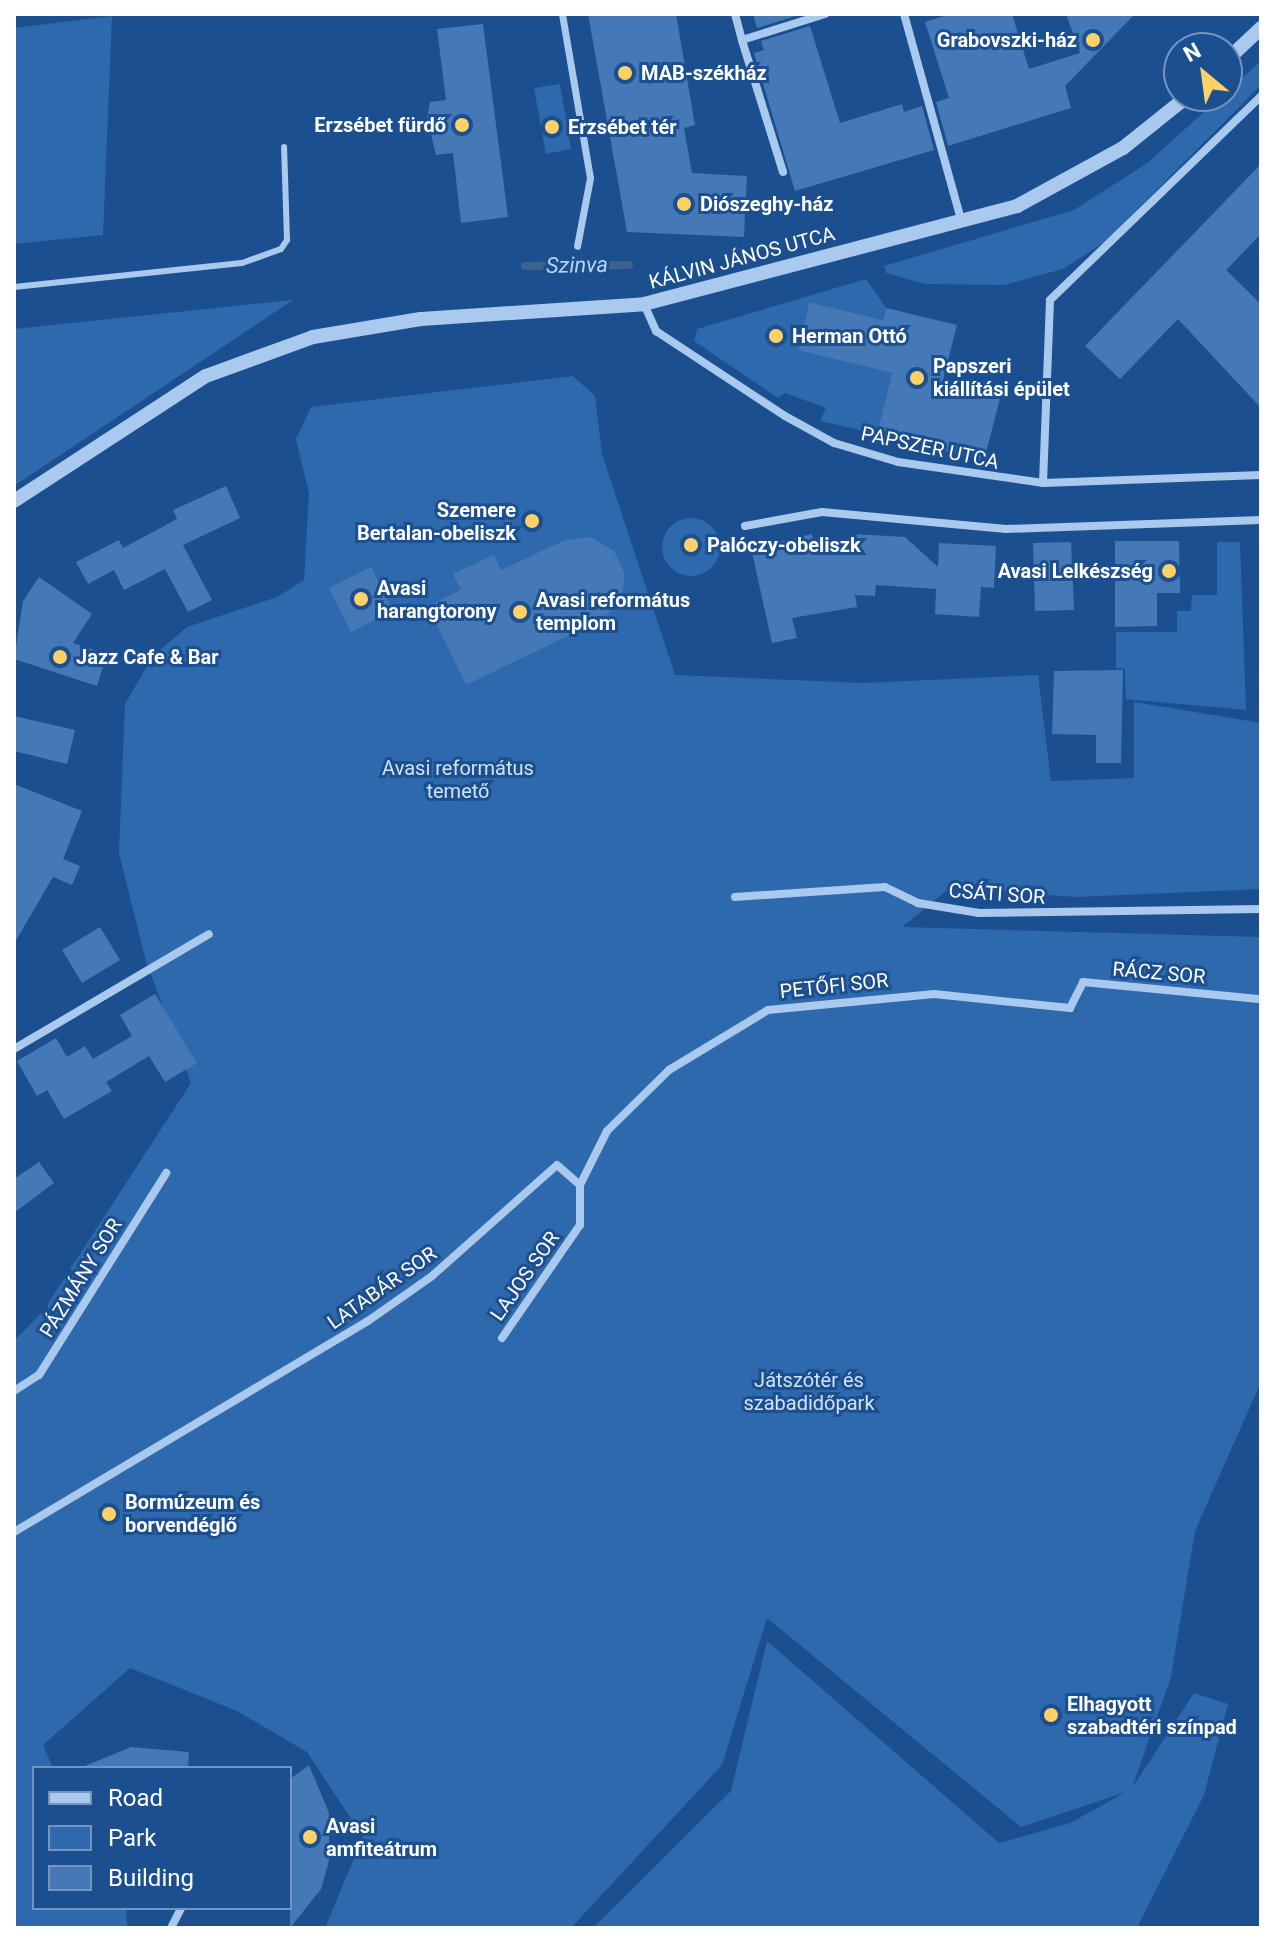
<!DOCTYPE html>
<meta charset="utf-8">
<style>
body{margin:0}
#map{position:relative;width:1275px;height:1942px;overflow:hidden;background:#1b4f8f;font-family:Roboto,sans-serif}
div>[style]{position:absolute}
.green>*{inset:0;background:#2e69ad}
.round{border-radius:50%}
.stream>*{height:8px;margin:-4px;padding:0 4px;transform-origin:4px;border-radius:4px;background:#3c6290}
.building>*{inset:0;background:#4478b7}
.service>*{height:6px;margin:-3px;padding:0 3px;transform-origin:3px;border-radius:3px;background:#a9c9ee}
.pedestrian>*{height:7px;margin:-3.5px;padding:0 3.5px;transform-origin:3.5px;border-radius:3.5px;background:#a9c9ee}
.minor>*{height:8px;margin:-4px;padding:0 4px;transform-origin:4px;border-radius:4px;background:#a9c9ee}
.tertiary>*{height:14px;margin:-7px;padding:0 7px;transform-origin:7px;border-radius:7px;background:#a9c9ee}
.dots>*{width:22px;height:22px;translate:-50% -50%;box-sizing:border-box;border:4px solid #1b4f8f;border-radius:50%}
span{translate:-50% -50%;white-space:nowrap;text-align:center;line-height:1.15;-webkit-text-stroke:6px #1b4f8f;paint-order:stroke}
.poi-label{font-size:20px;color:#fff;font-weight:700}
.right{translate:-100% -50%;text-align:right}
.left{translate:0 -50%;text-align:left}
.street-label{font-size:20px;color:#fff}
.park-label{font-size:20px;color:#cfe3fa}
.water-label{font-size:22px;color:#b5d3f5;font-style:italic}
.frame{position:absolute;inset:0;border:16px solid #fff;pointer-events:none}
.legend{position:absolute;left:32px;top:1766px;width:260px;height:144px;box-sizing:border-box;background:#1b4f8f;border:2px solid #7695bc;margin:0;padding:10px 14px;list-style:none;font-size:24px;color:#fff}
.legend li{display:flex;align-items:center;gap:16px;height:40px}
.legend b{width:40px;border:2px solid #7695bc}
.north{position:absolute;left:1163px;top:32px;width:80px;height:80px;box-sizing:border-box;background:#1b4f8f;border:2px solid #7695bc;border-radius:50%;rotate:331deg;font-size:22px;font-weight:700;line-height:32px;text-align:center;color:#fff}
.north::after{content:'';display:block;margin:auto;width:28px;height:36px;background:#ffd166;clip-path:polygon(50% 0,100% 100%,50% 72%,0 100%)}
</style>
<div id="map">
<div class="green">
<i style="clip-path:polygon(112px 16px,103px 235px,14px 244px,14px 28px)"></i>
<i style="clip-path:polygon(1261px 61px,1261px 85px,1105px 242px,1063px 269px,1004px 285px,925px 284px,886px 273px,884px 266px,1074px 210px,1146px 164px)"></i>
<i style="clip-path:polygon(560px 84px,571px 149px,546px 154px,534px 88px)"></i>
<i style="clip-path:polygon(866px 279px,886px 308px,883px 320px,809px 302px,798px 349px,892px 373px,877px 434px,820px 421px,826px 408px,785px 393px,778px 398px,694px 341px,697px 329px)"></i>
<i style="clip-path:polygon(293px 300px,14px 486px,14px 329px)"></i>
<i style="clip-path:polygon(573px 376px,595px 396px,602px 454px,675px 675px,864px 683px,1038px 675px,1051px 781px,1134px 778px,1134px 702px,1261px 723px,1261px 889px,1077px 897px,950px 888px,902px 927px,1261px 937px,1261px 1382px,1195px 1531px,1171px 1677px,1132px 1788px,1194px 1693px,1228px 1704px,1204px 1795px,1137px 1928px,593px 1928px,731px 1791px,767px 1641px,999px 1843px,1070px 1823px,1126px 1792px,1021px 1827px,767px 1618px,722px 1765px,571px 1928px,325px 1928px,363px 1837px,307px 1752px,237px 1711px,130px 1668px,43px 1745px,53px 1768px,34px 1768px,34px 1908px,126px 1908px,127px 1928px,14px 1928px,14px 1341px,43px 1311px,191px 1083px,145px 958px,119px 853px,125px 704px,153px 656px,187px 627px,277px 597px,304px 580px,309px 493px,296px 439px,311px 407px)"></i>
<i class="round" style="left:662px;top:518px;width:58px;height:58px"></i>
<i style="clip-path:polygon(1217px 542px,1240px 542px,1246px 710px,1126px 699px,1125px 669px,1116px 668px,1116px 632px,1177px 632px,1177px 611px,1191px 611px,1192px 595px,1217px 595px)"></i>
</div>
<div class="stream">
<i style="left:525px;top:266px;width:104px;rotate:-0.6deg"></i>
</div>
<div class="building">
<i style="clip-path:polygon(588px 14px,676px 14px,695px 125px,684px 128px,692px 173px,747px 176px,744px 237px,627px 232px)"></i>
<i style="clip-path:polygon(753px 14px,802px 14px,757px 28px)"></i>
<i style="clip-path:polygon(950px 14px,1012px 14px,1029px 69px,1080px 53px,1066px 14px,1135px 14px,1065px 86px,1071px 108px,948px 146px,936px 102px,949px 98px,925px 22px)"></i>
<i style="clip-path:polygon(483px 24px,508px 217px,461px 223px,453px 153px,436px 155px,427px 118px,430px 102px,446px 100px,437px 29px)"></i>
<i style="clip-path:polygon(810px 26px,840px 123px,902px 104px,904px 112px,922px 106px,934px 150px,795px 191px,754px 53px,764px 50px,761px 41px)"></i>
<i style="clip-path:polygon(1261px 164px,1261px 234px,1226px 270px,1261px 304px,1261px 408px,1178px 319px,1120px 379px,1085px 346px)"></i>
<i style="clip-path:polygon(809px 302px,883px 320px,886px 308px,957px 325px,942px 384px,1000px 398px,984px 461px,877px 434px,892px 373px,798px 350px)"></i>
<i style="clip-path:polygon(226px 486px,240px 518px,183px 545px,212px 600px,188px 612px,165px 569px,124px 590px,114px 570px,88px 584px,76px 562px,119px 540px,123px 548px,177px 519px,173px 510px)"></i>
<i style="clip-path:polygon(812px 534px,814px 544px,853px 540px,853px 534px,905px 537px,938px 567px,939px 543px,996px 546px,994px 588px,981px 587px,979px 617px,935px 614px,936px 589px,876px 585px,875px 596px,855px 595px,857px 607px,792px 618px,797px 638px,772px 643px,751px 548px)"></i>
<i style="clip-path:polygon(591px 537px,614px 551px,625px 574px,621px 600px,603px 619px,466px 685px,428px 606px,461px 590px,453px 574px,494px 555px,501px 570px,565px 540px)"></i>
<i style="clip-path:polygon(1115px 541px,1179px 541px,1180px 593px,1157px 593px,1157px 626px,1115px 627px)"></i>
<i style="clip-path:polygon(1071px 542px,1074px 610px,1035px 611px,1033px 543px)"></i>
<i style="clip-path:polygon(371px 567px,393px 611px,351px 632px,329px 588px)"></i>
<i style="clip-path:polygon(39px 577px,92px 614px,73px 643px,107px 654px,97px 686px,14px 659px,23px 601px)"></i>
<i style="clip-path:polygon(1123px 670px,1121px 763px,1096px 763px,1096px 735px,1052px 734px,1054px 671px)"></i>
<i style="clip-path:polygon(14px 716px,75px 730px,67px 764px,14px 751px)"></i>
<i style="clip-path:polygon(14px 784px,82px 811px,63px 859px,80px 866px,72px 885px,53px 877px,14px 944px)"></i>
<i style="clip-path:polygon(100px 927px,120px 960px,82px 983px,62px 950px)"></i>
<i style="clip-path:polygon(155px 994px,197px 1063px,165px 1082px,149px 1056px,106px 1082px,112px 1091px,64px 1119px,47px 1090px,37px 1096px,17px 1061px,56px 1038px,67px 1057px,85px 1046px,93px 1059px,132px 1036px,120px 1015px)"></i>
<i style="clip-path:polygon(39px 1162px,54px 1183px,14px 1213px,14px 1179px)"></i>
<i style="clip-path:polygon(131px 1747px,189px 1752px,188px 1768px,80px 1768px)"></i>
<i style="clip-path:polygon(309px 1765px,329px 1813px,329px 1861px,321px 1889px,290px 1928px,290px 1779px)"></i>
</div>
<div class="service">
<i style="left:14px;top:287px;width:229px;rotate:-6deg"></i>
<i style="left:242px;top:263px;width:41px;rotate:-19.7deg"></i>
<i style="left:281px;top:249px;width:11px;rotate:-56deg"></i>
<i style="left:287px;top:240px;width:93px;rotate:-91.8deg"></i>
</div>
<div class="pedestrian">
<i style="left:562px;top:14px;width:166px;rotate:80.3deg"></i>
<i style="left:590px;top:178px;width:69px;rotate:100.8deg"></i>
</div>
<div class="minor">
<i style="left:735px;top:14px;width:27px;rotate:75deg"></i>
<i style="left:904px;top:14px;width:214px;rotate:74.5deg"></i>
<i style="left:783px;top:172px;width:138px;rotate:-107.3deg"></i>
<i style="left:742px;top:40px;width:87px;rotate:-17.4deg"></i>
<i style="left:644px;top:304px;width:30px;rotate:66deg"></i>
<i style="left:656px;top:331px;width:154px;rotate:33.4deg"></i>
<i style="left:785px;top:416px;width:56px;rotate:28.9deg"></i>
<i style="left:834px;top:443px;width:67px;rotate:16.5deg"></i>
<i style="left:898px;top:462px;width:147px;rotate:8.2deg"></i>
<i style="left:1043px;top:483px;width:218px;rotate:-2.1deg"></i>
<i style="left:1043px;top:483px;width:183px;rotate:-87.8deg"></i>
<i style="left:1050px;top:300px;width:293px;rotate:-44deg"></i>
<i style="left:745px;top:526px;width:78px;rotate:-10.3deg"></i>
<i style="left:822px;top:512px;width:185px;rotate:5.3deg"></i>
<i style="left:1006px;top:529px;width:255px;rotate:-2deg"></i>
<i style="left:735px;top:897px;width:150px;rotate:-3.8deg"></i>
<i style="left:885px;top:887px;width:37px;rotate:26deg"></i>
<i style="left:918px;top:903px;width:62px;rotate:9.3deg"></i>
<i style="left:979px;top:913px;width:282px;rotate:-0.8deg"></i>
<i style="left:14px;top:1049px;width:226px;rotate:-30.5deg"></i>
<i style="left:502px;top:1338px;width:137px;rotate:-55.4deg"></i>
<i style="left:580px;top:1225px;width:40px;rotate:-90deg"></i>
<i style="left:580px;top:1185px;width:60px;rotate:-63.4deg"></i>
<i style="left:607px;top:1131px;width:87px;rotate:-44.5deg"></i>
<i style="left:669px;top:1070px;width:116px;rotate:-31.2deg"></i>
<i style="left:768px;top:1010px;width:167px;rotate:-5.5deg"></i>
<i style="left:934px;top:994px;width:137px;rotate:5.9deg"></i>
<i style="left:1070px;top:1008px;width:29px;rotate:-63deg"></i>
<i style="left:1083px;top:982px;width:179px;rotate:5.5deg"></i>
<i style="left:14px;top:1391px;width:30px;rotate:-33deg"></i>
<i style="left:39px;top:1375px;width:239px;rotate:-57.8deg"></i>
<i style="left:14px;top:1532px;width:412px;rotate:-30.8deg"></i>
<i style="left:368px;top:1321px;width:78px;rotate:-35.1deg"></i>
<i style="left:432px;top:1276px;width:167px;rotate:-41.6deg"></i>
<i style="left:557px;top:1165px;width:30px;rotate:41deg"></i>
<i style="left:171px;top:1928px;width:22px;rotate:-63deg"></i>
</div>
<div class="tertiary">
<i style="left:1227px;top:60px;width:47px;rotate:-43.3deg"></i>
<i style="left:14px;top:501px;width:229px;rotate:-33.1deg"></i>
<i style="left:206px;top:376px;width:114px;rotate:-20deg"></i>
<i style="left:313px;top:337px;width:109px;rotate:-9.5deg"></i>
<i style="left:421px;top:319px;width:224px;rotate:-3.8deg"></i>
<i style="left:644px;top:304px;width:386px;rotate:-14.7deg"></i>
<i style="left:1017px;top:206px;width:121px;rotate:-28.7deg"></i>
<i style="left:1123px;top:148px;width:83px;rotate:-38.7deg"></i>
</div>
<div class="dots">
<i style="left:1093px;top:40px;background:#ffd166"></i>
<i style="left:625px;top:73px;background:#ffd166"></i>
<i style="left:462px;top:125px;background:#ffd166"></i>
<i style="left:552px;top:127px;background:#ffd166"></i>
<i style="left:684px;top:204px;background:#ffd166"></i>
<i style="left:776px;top:336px;background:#ffd166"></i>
<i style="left:917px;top:378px;background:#ffd166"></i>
<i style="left:532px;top:521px;background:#ffd166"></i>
<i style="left:691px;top:545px;background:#ffd166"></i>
<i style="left:1169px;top:571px;background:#ffd166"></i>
<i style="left:361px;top:599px;background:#ffd166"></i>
<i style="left:520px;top:612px;background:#ffd166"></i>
<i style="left:60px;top:657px;background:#ffd166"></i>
<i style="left:109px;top:1514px;background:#ffd166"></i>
<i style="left:1051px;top:1715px;background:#ffd166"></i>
<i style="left:310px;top:1837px;background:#ffd166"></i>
</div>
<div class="poi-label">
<span class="right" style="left:1077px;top:40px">Grabovszki-ház</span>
<span class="left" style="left:641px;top:73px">MAB-székház</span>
<span class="right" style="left:446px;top:125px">Erzsébet fürdő</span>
<span class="left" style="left:568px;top:127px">Erzsébet tér</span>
<span class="left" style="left:700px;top:204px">Diószeghy-ház</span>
<span class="left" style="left:792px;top:336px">Herman Ottó</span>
<span class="left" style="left:933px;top:378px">Papszeri<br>kiállítási épület</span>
<span class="right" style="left:516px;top:522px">Szemere<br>Bertalan-obeliszk</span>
<span class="left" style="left:707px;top:545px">Palóczy-obeliszk</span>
<span class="right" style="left:1153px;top:571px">Avasi Lelkészség</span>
<span class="left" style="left:377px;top:600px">Avasi<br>harangtorony</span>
<span class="left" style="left:536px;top:612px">Avasi református<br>templom</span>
<span class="left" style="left:76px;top:657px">Jazz Cafe &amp; Bar</span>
<span class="left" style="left:125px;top:1514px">Bormúzeum és<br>borvendéglő</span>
<span class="left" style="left:1067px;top:1716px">Elhagyott<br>szabadtéri színpad</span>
<span class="left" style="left:326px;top:1838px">Avasi<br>amfiteátrum</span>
</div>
<div class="street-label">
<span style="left:742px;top:258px;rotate:-15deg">KÁLVIN JÁNOS UTCA</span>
<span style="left:930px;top:448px;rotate:12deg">PAPSZER UTCA</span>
<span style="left:997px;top:894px;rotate:4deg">CSÁTI SOR</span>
<span style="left:1159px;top:973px;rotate:5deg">RÁCZ SOR</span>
<span style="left:834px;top:986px;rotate:-6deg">PETŐFI SOR</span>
<span style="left:525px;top:1276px;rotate:-55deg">LAJOS SOR</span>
<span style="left:81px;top:1278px;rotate:-58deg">PÁZMÁNY SOR</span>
<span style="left:382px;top:1288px;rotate:-35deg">LATABÁR SOR</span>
</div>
<div class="park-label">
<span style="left:458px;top:780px">Avasi református<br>temető</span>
<span style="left:809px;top:1392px">Játszótér és<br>szabadidőpark</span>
</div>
<div class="water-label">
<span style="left:577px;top:265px;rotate:-1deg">Szinva</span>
</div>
<div class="frame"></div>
<ul class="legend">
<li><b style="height:10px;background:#a9c9ee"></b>Road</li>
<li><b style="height:22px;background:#2e69ad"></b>Park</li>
<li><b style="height:22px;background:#4478b7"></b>Building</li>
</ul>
<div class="north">N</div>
</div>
